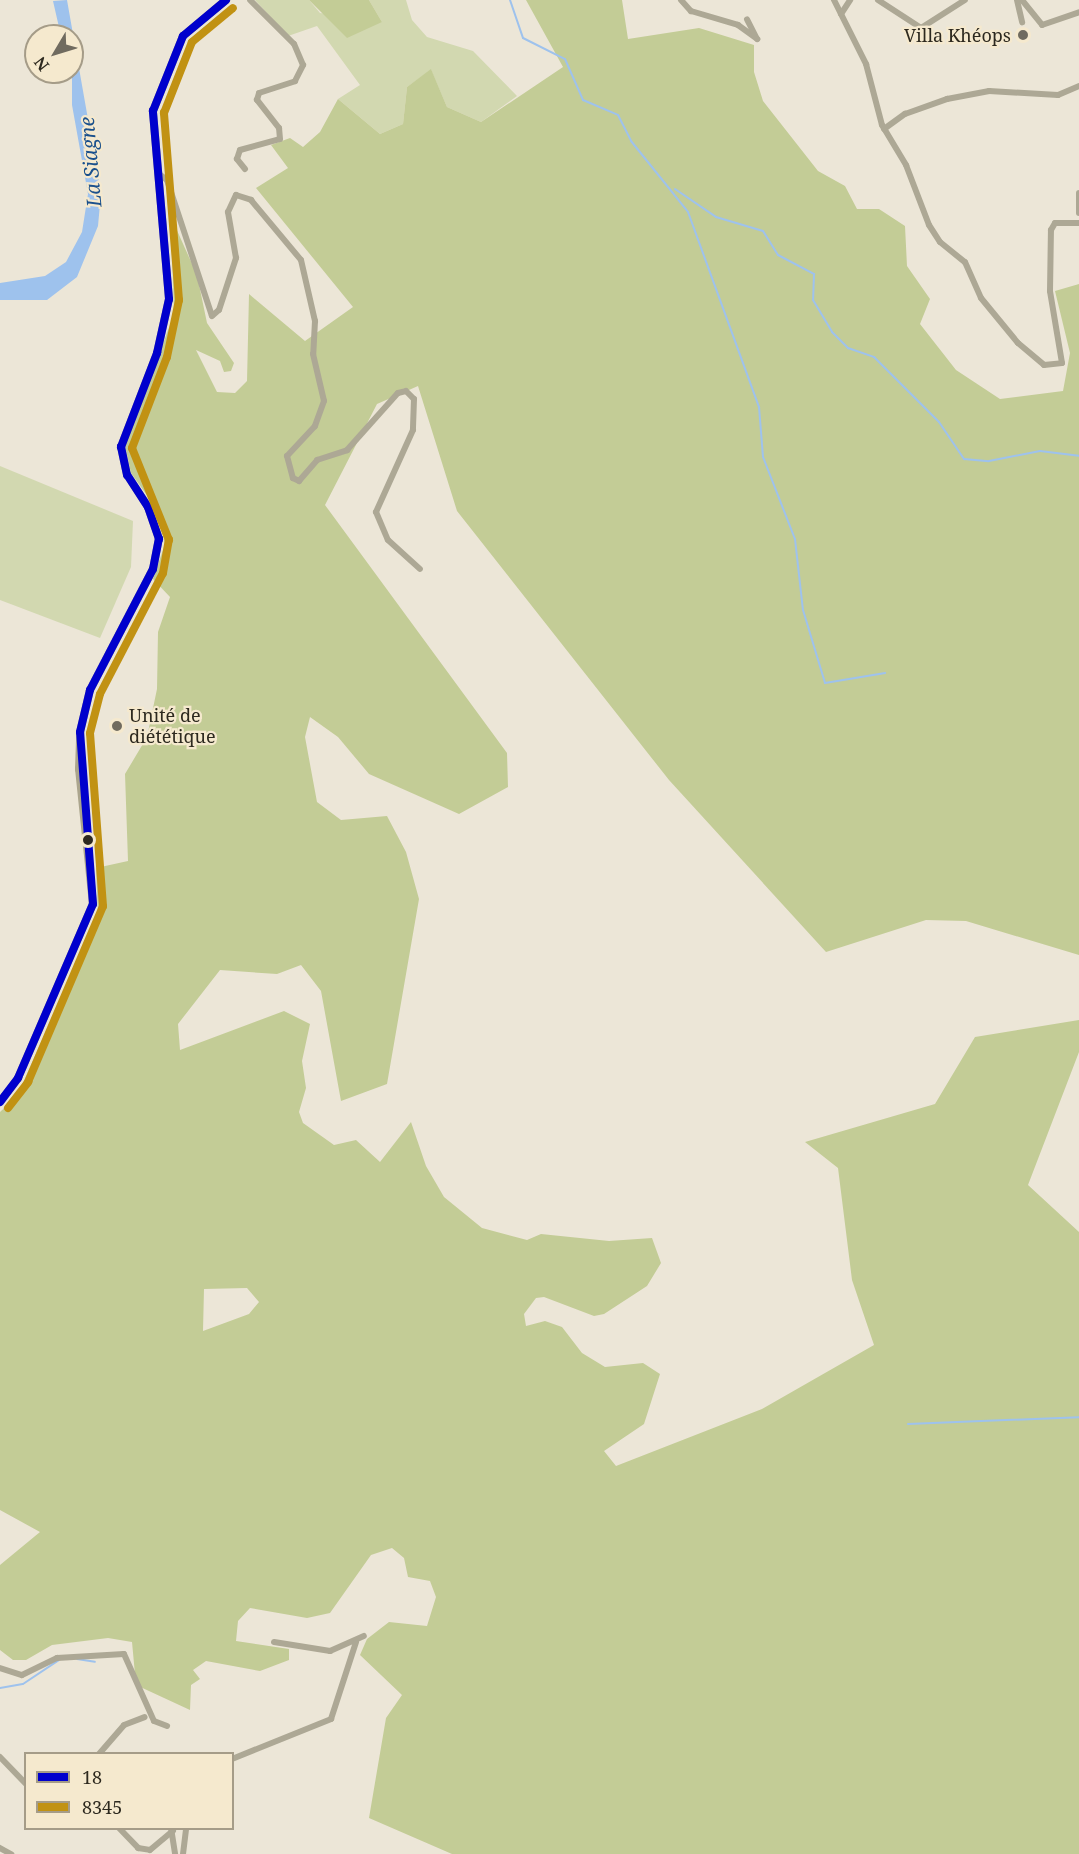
<!DOCTYPE html>
<meta charset="utf-8">
<style>
body{margin:0}
#map{position:relative;width:1079px;height:1854px;overflow:hidden;background:#ece6d7;font-family:"Noto Serif",serif}
div>[style]{position:absolute}
.green>*{inset:0;background:#d2d8b0}
.forest>*{inset:0;background:#c3cc96}
.water>*{inset:0;background:#9ec2ed}
.stream>*{height:2px;margin:-1px;padding:0 1px;transform-origin:1px;border-radius:1px;background:#9ec2ed}
.minor>*{height:6px;margin:-3px;padding:0 3px;transform-origin:3px;border-radius:3px;background:#ada895}
.secondary>*{height:8px;margin:-4px;padding:0 4px;transform-origin:4px;border-radius:4px;background:#aba58d}
.bus-1>*{height:8px;margin:-4px;padding:0 4px;transform-origin:4px;border-radius:4px;background:#0000cd}
.bus-2>*{height:8px;margin:-4px;padding:0 4px;transform-origin:4px;border-radius:4px;background:#c19213}
.dots>*{width:16px;height:16px;translate:-50% -50%;box-sizing:border-box;border:3px solid #f5e9ce;border-radius:50%}
span{translate:-50% -50%;white-space:nowrap;text-align:center;line-height:1.15;-webkit-text-stroke:4.5px #f5e9ce;paint-order:stroke}
.poi-label{font-size:18px;color:#2d291f}
.right{translate:-100% -50%;text-align:right}
.left{translate:0 -50%;text-align:left}
.water-label{font-size:20px;color:#1a508c;font-style:italic}
.legend{position:absolute;left:24px;top:1752px;width:210px;height:78px;box-sizing:border-box;background:#f5e9ce;border:2px solid #a59c88;margin:0;padding:8px 10px;list-style:none;font-size:18px;color:#2d291f}
.legend li{display:flex;align-items:center;gap:12px;height:30px}
.legend b{width:30px;border:2px solid #a59c88}
.north{position:absolute;left:24px;top:24px;width:60px;height:60px;box-sizing:border-box;background:#f5e9ce;border:2px solid #a59c88;border-radius:50%;rotate:232deg;font-size:16px;font-weight:700;line-height:24px;text-align:center;color:#2d291f}
.north::after{content:'';display:block;margin:auto;width:21px;height:27px;background:#706b5f;clip-path:polygon(50% 0,100% 100%,50% 72%,0 100%)}
</style>
<div id="map">
<div class="green">
<i style="clip-path:polygon(255px 0,309px 0,320px 13px,382px 22px,369px 0,406px 0,412px 20px,427px 37px,473px 51px,517px 96px,481px 122px,447px 107px,431px 70px,407px 87px,403px 124px,380px 134px,338px 99px,360px 85px,317px 26px,288px 36px)"></i>
<i style="clip-path:polygon(0 466px,133px 521px,131px 567px,100px 638px,0 600px)"></i>
</div>
<div class="forest">
<i style="clip-path:polygon(309px 0,369px 0,382px 22px,347px 38px)"></i>
<i style="clip-path:polygon(evenodd,526px 0,622px 0,628px 39px,699px 28px,754px 45px,754px 72px,763px 101px,818px 171px,845px 186px,857px 209px,879px 209px,905px 226px,907px 266px,930px 299px,920px 324px,956px 370px,1000px 399px,1063px 391px,1070px 353px,1055px 291px,1079px 284px,1079px 955px,966px 921px,926px 920px,826px 952px,669px 780px,457px 511px,418px 386px,377px 404px,325px 505px,507px 753px,508px 787px,459px 814px,369px 774px,338px 737px,310px 717px,305px 737px,317px 802px,341px 820px,387px 816px,406px 852px,419px 899px,387px 1084px,341px 1101px,321px 991px,301px 965px,277px 974px,220px 970px,178px 1024px,180px 1050px,284px 1011px,310px 1024px,302px 1061px,306px 1088px,299px 1112px,303px 1123px,334px 1145px,356px 1140px,380px 1162px,411px 1122px,426px 1166px,444px 1197px,482px 1228px,527px 1240px,541px 1234px,609px 1241px,652px 1238px,661px 1263px,647px 1286px,604px 1314px,594px 1316px,544px 1297px,536px 1298px,524px 1314px,526px 1326px,545px 1321px,562px 1327px,582px 1353px,605px 1367px,643px 1363px,660px 1374px,644px 1424px,604px 1451px,616px 1466px,762px 1409px,874px 1345px,852px 1280px,838px 1168px,805px 1142px,935px 1104px,975px 1037px,1079px 1020px,1079px 1052px,1028px 1185px,1079px 1232px,1079px 1854px,452px 1854px,369px 1818px,386px 1718px,402px 1695px,360px 1655px,367px 1639px,389px 1622px,427px 1626px,436px 1597px,430px 1581px,408px 1577px,404px 1558px,392px 1548px,371px 1555px,330px 1613px,307px 1618px,250px 1608px,238px 1621px,236px 1641px,289px 1649px,289px 1660px,260px 1671px,206px 1661px,193px 1670px,200px 1679px,191px 1685px,190px 1710px,136px 1685px,132px 1642px,108px 1638px,52px 1645px,26px 1660px,13px 1660px,0 1650px,0 1565px,40px 1532px,0 1510px,0 1112px,17px 1096px,98px 915px,96px 868px,128px 861px,125px 774px,147px 737px,157px 689px,158px 632px,170px 597px,153px 579px,165px 544px,156px 508px,131px 473px,125px 446px,174px 314px,171px 217px,197px 275px,207px 323px,234px 363px,231px 371px,224px 372px,220px 361px,196px 350px,217px 392px,235px 393px,247px 381px,249px 294px,305px 341px,353px 307px,256px 188px,288px 168px,271px 145px,290px 138px,303px 147px,320px 132px,338px 99px,380px 134px,403px 124px,407px 87px,431px 69px,447px 107px,481px 122px,563px 67px,526px 0,247px 1288px,259px 1302px,249px 1314px,203px 1331px,204px 1289px,247px 1288px)"></i>
</div>
<div class="water">
<i style="clip-path:polygon(67px 0,101px 193px,98px 226px,77px 277px,47px 300px,0 300px,0 283px,45px 276px,66px 262px,82px 232px,88px 194px,72px 105px,72px 36px,61px 36px,53px 1px)"></i>
</div>
<div class="stream">
<i style="left:510px;top:0;width:40px;rotate:71.1deg"></i>
<i style="left:523px;top:38px;width:47px;rotate:26.6deg"></i>
<i style="left:565px;top:59px;width:45px;rotate:66.3deg"></i>
<i style="left:583px;top:100px;width:38px;rotate:23deg"></i>
<i style="left:618px;top:115px;width:29px;rotate:63deg"></i>
<i style="left:631px;top:141px;width:91px;rotate:51.2deg"></i>
<i style="left:688px;top:212px;width:208px;rotate:70deg"></i>
<i style="left:759px;top:407px;width:50px;rotate:85.4deg"></i>
<i style="left:763px;top:457px;width:88px;rotate:68.7deg"></i>
<i style="left:795px;top:539px;width:71px;rotate:83.6deg"></i>
<i style="left:803px;top:610px;width:76px;rotate:73.2deg"></i>
<i style="left:825px;top:683px;width:61px;rotate:-9.5deg"></i>
<i style="left:675px;top:189px;width:50px;rotate:34.3deg"></i>
<i style="left:716px;top:217px;width:49px;rotate:16.6deg"></i>
<i style="left:763px;top:231px;width:28px;rotate:58deg"></i>
<i style="left:778px;top:255px;width:41px;rotate:27.8deg"></i>
<i style="left:814px;top:274px;width:26px;rotate:92deg"></i>
<i style="left:813px;top:300px;width:37px;rotate:59deg"></i>
<i style="left:832px;top:332px;width:23px;rotate:45deg"></i>
<i style="left:848px;top:348px;width:28px;rotate:19deg"></i>
<i style="left:874px;top:357px;width:92px;rotate:45deg"></i>
<i style="left:939px;top:422px;width:45px;rotate:56deg"></i>
<i style="left:964px;top:459px;width:25px;rotate:5deg"></i>
<i style="left:989px;top:461px;width:52px;rotate:-11.1deg"></i>
<i style="left:1040px;top:451px;width:39px;rotate:7deg"></i>
<i style="left:908px;top:1424px;width:171px;rotate:-2.3deg"></i>
<i style="left:77px;top:1659px;width:18px;rotate:9deg"></i>
<i style="left:0;top:1688px;width:23px;rotate:-10deg"></i>
<i style="left:23px;top:1684px;width:43px;rotate:-33.7deg"></i>
</div>
<div class="minor">
<i style="left:681px;top:0;width:15px;rotate:48deg"></i>
<i style="left:691px;top:11px;width:49px;rotate:16.6deg"></i>
<i style="left:738px;top:25px;width:24px;rotate:36deg"></i>
<i style="left:757px;top:39px;width:22px;rotate:-117deg"></i>
<i style="left:834px;top:0;width:72px;rotate:63.4deg"></i>
<i style="left:866px;top:64px;width:63px;rotate:75.3deg"></i>
<i style="left:882px;top:125px;width:47px;rotate:59deg"></i>
<i style="left:906px;top:165px;width:64px;rotate:69deg"></i>
<i style="left:929px;top:225px;width:20px;rotate:57deg"></i>
<i style="left:940px;top:242px;width:32px;rotate:39deg"></i>
<i style="left:965px;top:262px;width:39px;rotate:66deg"></i>
<i style="left:981px;top:298px;width:58px;rotate:50.6deg"></i>
<i style="left:1018px;top:343px;width:34px;rotate:40deg"></i>
<i style="left:1044px;top:365px;width:18px;rotate:-6deg"></i>
<i style="left:1062px;top:363px;width:73px;rotate:-99.5deg"></i>
<i style="left:1050px;top:291px;width:61px;rotate:-89.1deg"></i>
<i style="left:1051px;top:230px;width:8px;rotate:-60deg"></i>
<i style="left:1055px;top:223px;width:24px"></i>
<i style="left:878px;top:0;width:51px;rotate:33.1deg"></i>
<i style="left:921px;top:28px;width:52px;rotate:-32.5deg"></i>
<i style="left:1017px;top:0;width:23px;rotate:77deg"></i>
<i style="left:1022px;top:0;width:32px;rotate:51deg"></i>
<i style="left:1042px;top:25px;width:39px;rotate:-19deg"></i>
<i style="left:841px;top:14px;width:17px;rotate:-57deg"></i>
<i style="left:884px;top:129px;width:26px;rotate:-36deg"></i>
<i style="left:905px;top:114px;width:45px;rotate:-19.7deg"></i>
<i style="left:947px;top:99px;width:43px;rotate:-10.8deg"></i>
<i style="left:989px;top:91px;width:69px;rotate:3.3deg"></i>
<i style="left:1058px;top:95px;width:23px;rotate:-23deg"></i>
<i style="left:245px;top:169px;width:13px;rotate:-129deg"></i>
<i style="left:237px;top:159px;width:9px;rotate:-72deg"></i>
<i style="left:240px;top:150px;width:41px;rotate:-15.4deg"></i>
<i style="left:280px;top:139px;width:11px;rotate:-95deg"></i>
<i style="left:279px;top:128px;width:36px;rotate:-128deg"></i>
<i style="left:257px;top:100px;width:7px;rotate:-74deg"></i>
<i style="left:259px;top:93px;width:38px;rotate:-18deg"></i>
<i style="left:295px;top:81px;width:18px;rotate:-63deg"></i>
<i style="left:303px;top:65px;width:23px;rotate:-113deg"></i>
<i style="left:294px;top:44px;width:62px;rotate:-135deg"></i>
<i style="left:158px;top:173px;width:11px;rotate:38deg"></i>
<i style="left:167px;top:180px;width:143px;rotate:71.7deg"></i>
<i style="left:212px;top:316px;width:9px;rotate:-41deg"></i>
<i style="left:219px;top:310px;width:55px;rotate:-71.9deg"></i>
<i style="left:236px;top:258px;width:47px;rotate:-99.9deg"></i>
<i style="left:228px;top:212px;width:19px;rotate:-65deg"></i>
<i style="left:236px;top:195px;width:16px;rotate:18deg"></i>
<i style="left:251px;top:200px;width:78px;rotate:50.2deg"></i>
<i style="left:301px;top:260px;width:63px;rotate:77.1deg"></i>
<i style="left:315px;top:321px;width:33px;rotate:93deg"></i>
<i style="left:313px;top:354px;width:48px;rotate:76.8deg"></i>
<i style="left:324px;top:401px;width:27px;rotate:110deg"></i>
<i style="left:315px;top:426px;width:41px;rotate:133deg"></i>
<i style="left:287px;top:456px;width:23px;rotate:75deg"></i>
<i style="left:293px;top:478px;width:7px;rotate:27deg"></i>
<i style="left:299px;top:481px;width:28px;rotate:-49deg"></i>
<i style="left:317px;top:460px;width:32px;rotate:-18deg"></i>
<i style="left:347px;top:450px;width:76px;rotate:-48.2deg"></i>
<i style="left:398px;top:393px;width:8px;rotate:-14deg"></i>
<i style="left:406px;top:391px;width:11px;rotate:45deg"></i>
<i style="left:414px;top:399px;width:31px;rotate:92deg"></i>
<i style="left:413px;top:430px;width:90px;rotate:114.3deg"></i>
<i style="left:376px;top:512px;width:30px;rotate:67deg"></i>
<i style="left:388px;top:540px;width:43px;rotate:42.2deg"></i>
<i style="left:1079px;top:193px;width:20px;rotate:90deg"></i>
<i style="left:274px;top:1642px;width:57px;rotate:9.1deg"></i>
<i style="left:330px;top:1651px;width:37px;rotate:-24deg"></i>
<i style="left:0;top:1668px;width:23px;rotate:18deg"></i>
<i style="left:22px;top:1675px;width:39px;rotate:-26deg"></i>
<i style="left:57px;top:1658px;width:67px;rotate:-3.4deg"></i>
<i style="left:124px;top:1654px;width:73px;rotate:65.9deg"></i>
<i style="left:154px;top:1721px;width:14px;rotate:21deg"></i>
<i style="left:99px;top:1754px;width:38px;rotate:-49deg"></i>
<i style="left:124px;top:1725px;width:22px;rotate:-21deg"></i>
<i style="left:0;top:1757px;width:37px;rotate:46deg"></i>
<i style="left:232px;top:1759px;width:107px;rotate:-22deg"></i>
<i style="left:331px;top:1719px;width:81px;rotate:-72deg"></i>
<i style="left:119px;top:1828px;width:28px;rotate:46deg"></i>
<i style="left:138px;top:1848px;width:12px;rotate:9deg"></i>
<i style="left:150px;top:1850px;width:30px;rotate:-40deg"></i>
<i style="left:171px;top:1828px;width:26px;rotate:81deg"></i>
<i style="left:0;top:1848px;width:13px;rotate:29deg"></i>
<i style="left:183px;top:1854px;width:26px;rotate:-83deg"></i>
</div>
<div class="secondary">
<i style="left:0;top:1102px;width:30px;rotate:-53deg"></i>
<i style="left:18px;top:1078px;width:189px;rotate:-66.7deg"></i>
<i style="left:93px;top:904px;width:136px;rotate:-95.9deg"></i>
<i style="left:79px;top:769px;width:37px;rotate:-88deg"></i>
<i style="left:80px;top:732px;width:43px;rotate:-76.6deg"></i>
<i style="left:90px;top:690px;width:136px;rotate:-62.5deg"></i>
<i style="left:153px;top:569px;width:31px;rotate:-79deg"></i>
<i style="left:159px;top:539px;width:34px;rotate:-109deg"></i>
<i style="left:148px;top:507px;width:38px;rotate:-123deg"></i>
<i style="left:127px;top:475px;width:29px;rotate:-102deg"></i>
<i style="left:121px;top:447px;width:101px;rotate:-69deg"></i>
<i style="left:157px;top:353px;width:55px;rotate:-77.5deg"></i>
<i style="left:169px;top:299px;width:189px;rotate:-94.9deg"></i>
<i style="left:153px;top:111px;width:81px;rotate:-68.2deg"></i>
<i style="left:183px;top:36px;width:56px;rotate:-39.9deg"></i>
</div>
<div class="bus-1">
<i style="left:0;top:1102px;width:30px;rotate:-53deg"></i>
<i style="left:18px;top:1078px;width:189px;rotate:-66.7deg"></i>
<i style="left:93px;top:904px;width:172px;rotate:-94.3deg"></i>
<i style="left:80px;top:732px;width:43px;rotate:-76.6deg"></i>
<i style="left:90px;top:690px;width:136px;rotate:-62.5deg"></i>
<i style="left:153px;top:569px;width:31px;rotate:-79deg"></i>
<i style="left:159px;top:539px;width:34px;rotate:-109deg"></i>
<i style="left:148px;top:507px;width:38px;rotate:-123deg"></i>
<i style="left:127px;top:475px;width:29px;rotate:-102deg"></i>
<i style="left:121px;top:447px;width:101px;rotate:-69deg"></i>
<i style="left:157px;top:353px;width:55px;rotate:-77.5deg"></i>
<i style="left:169px;top:299px;width:189px;rotate:-94.9deg"></i>
<i style="left:153px;top:111px;width:81px;rotate:-68.2deg"></i>
<i style="left:183px;top:36px;width:56px;rotate:-39.9deg"></i>
</div>
<div class="bus-2">
<i style="left:8px;top:1108px;width:33px;rotate:-52deg"></i>
<i style="left:28px;top:1082px;width:191px;rotate:-66.9deg"></i>
<i style="left:103px;top:906px;width:173px;rotate:-94.3deg"></i>
<i style="left:90px;top:733px;width:40px;rotate:-75.6deg"></i>
<i style="left:100px;top:694px;width:136px;rotate:-62.5deg"></i>
<i style="left:163px;top:573px;width:34px;rotate:-80deg"></i>
<i style="left:169px;top:540px;width:99px;rotate:-111.9deg"></i>
<i style="left:132px;top:448px;width:97px;rotate:-69deg"></i>
<i style="left:167px;top:357px;width:58px;rotate:-78.1deg"></i>
<i style="left:179px;top:300px;width:188px;rotate:-94.6deg"></i>
<i style="left:164px;top:113px;width:76px;rotate:-68.5deg"></i>
<i style="left:192px;top:42px;width:53px;rotate:-39.7deg"></i>
</div>
<div class="dots">
<i style="left:1023px;top:35px;background:#706b5f"></i>
<i style="left:117px;top:726px;background:#706b5f"></i>
<i style="left:88px;top:840px;background:#2d291f"></i>
</div>
<div class="poi-label">
<span class="right" style="left:1011px;top:35px">Villa Khéops</span>
<span class="left" style="left:129px;top:726px">Unité de<br>diététique</span>
</div>
<div class="water-label">
<span style="left:90px;top:162px;rotate:-95deg">La Siagne</span>
</div>
<ul class="legend">
<li><b style="height:8px;background:#0000cd"></b>18</li>
<li><b style="height:8px;background:#c19213"></b>8345</li>
</ul>
<div class="north">N</div>
</div>
